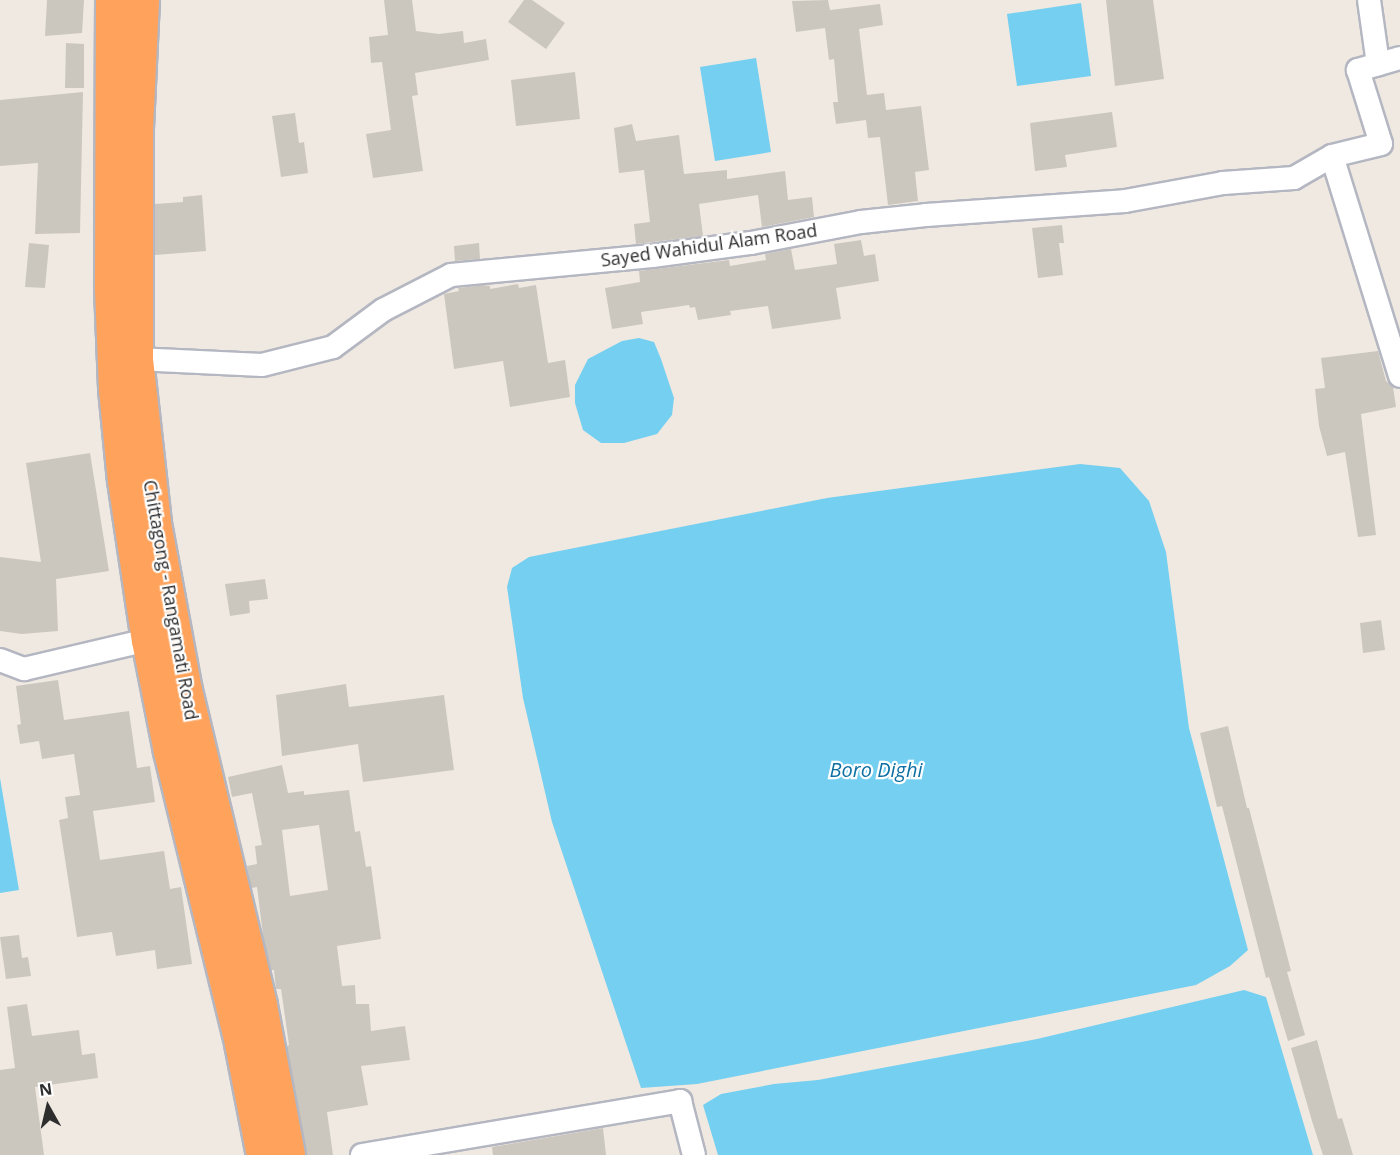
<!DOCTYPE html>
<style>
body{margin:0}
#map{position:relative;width:1400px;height:1155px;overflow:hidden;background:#efe9e1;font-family:"Open Sans",sans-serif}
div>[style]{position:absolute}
.water>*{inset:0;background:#75cff0}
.building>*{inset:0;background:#cbc7bf}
.roads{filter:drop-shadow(2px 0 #b4b7c1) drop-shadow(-2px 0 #b4b7c1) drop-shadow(0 2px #b4b7c1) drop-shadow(0 -2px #b4b7c1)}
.street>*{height:22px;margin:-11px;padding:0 11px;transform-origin:11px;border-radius:11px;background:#fff}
.highway>*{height:33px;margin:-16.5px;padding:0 16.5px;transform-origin:16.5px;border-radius:16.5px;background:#ffa35c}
span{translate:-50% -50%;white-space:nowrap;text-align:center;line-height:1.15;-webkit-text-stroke:4.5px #fff;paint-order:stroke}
.street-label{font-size:18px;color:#2e2e2e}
.water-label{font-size:20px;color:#0d6fa3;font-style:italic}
.north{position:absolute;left:18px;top:1077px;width:60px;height:60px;-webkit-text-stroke:4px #fff;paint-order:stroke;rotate:352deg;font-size:16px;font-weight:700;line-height:24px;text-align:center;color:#2e2e2e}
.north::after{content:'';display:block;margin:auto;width:21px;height:27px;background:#2e2e2e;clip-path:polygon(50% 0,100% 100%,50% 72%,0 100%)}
</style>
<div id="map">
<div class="water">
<i style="clip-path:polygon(1081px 3px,1091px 76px,1017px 86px,1007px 14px)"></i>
<i style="clip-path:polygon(756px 58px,771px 152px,715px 161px,700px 67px)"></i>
<i style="clip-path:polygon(639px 338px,654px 342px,661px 359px,674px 398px,672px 415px,657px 434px,624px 443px,601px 443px,583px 430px,575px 403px,575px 385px,588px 359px,622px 341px)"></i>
<i style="clip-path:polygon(1080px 464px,1120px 468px,1149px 501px,1166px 552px,1189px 728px,1248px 950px,1230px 966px,1196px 985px,697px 1084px,641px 1088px,552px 822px,523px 698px,507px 587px,512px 568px,529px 557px,827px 498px)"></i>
<i style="clip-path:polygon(0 778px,19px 890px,0 893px)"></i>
<i style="clip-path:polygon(1244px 990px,1266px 997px,1313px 1155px,718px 1155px,703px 1105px,721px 1094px,774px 1084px,818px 1080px,1037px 1039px)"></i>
</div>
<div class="building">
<i style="clip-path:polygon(47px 0,84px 0,82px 33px,45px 36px)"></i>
<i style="clip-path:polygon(384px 0,412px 0,416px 31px,439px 34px,463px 31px,464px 43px,486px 39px,489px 60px,415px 73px,418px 95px,412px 96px,423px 171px,373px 178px,366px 134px,391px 130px,382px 62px,371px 63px,369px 37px,388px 35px)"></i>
<i style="clip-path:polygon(524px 0,532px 0,565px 23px,546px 49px,508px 22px)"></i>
<i style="clip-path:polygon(828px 0,830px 10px,880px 4px,883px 25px,859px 29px,867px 95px,884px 93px,886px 110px,921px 106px,929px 170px,915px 172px,918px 201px,888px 205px,880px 137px,868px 138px,866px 120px,836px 124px,833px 102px,838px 102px,834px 59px,829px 60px,825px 28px,796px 32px,792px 1px)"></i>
<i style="clip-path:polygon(1106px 0,1153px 0,1164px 79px,1115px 86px)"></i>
<i style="clip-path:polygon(66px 43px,84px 44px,84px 88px,65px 88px)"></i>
<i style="clip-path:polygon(575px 72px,580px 119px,516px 126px,511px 80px)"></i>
<i style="clip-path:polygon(83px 92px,80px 233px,35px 234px,38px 163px,0 166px,0 100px)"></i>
<i style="clip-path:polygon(1112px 112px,1117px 147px,1065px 155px,1067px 167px,1035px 171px,1030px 123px)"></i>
<i style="clip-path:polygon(295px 113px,299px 143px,304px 142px,308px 173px,281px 177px,272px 116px)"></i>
<i style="clip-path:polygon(632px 124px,636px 141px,679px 135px,684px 174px,727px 170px,727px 179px,785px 171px,788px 200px,812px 197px,814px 217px,762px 227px,758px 195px,699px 204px,703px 236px,636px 244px,634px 224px,650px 222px,644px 170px,619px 173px,614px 128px)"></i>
<i style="clip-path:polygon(202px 195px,206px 251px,155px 255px,155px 204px,183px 202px,183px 197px)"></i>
<i style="clip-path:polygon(1062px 225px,1064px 243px,1059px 243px,1063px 275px,1038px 278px,1032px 228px)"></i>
<i style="clip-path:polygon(861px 240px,864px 256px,875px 254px,879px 281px,836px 288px,841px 319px,772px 329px,768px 306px,730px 311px,731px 315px,698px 320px,695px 307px,690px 308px,689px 305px,641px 312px,643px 324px,612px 329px,605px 288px,640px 282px,639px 271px,729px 260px,730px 266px,766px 260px,765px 254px,791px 249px,795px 270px,837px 264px,834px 244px)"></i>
<i style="clip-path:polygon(29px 243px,49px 245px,45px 288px,25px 287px)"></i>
<i style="clip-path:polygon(479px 243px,480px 259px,455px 261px,454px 246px)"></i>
<i style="clip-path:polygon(518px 284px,519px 288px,536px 285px,548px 363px,565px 360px,570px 397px,510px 407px,503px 361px,454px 369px,444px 294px,459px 291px,458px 288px,483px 285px,490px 286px,490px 289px)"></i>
<i style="clip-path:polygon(1378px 351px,1386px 381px,1393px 387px,1396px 407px,1361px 414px,1376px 535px,1358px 537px,1345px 452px,1327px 456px,1319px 426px,1315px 389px,1325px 388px,1321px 358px)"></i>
<i style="clip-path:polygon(90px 453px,109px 571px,56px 579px,58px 631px,22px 634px,0 631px,0 557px,41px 562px,26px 463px)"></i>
<i style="clip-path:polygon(265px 579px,268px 599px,249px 601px,250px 613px,230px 616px,225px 584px)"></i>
<i style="clip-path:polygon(1381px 620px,1385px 650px,1363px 653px,1360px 623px)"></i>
<i style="clip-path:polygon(58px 680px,64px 720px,129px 711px,137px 768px,150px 766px,155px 802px,93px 811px,100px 860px,164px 851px,170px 889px,181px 887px,192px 964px,157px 969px,155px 950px,116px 956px,112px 932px,77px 937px,59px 820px,68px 818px,65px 797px,80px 795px,74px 754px,42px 759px,39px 741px,20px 744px,17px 725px,21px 724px,16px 686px)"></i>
<i style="clip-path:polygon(346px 684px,349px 707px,444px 695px,454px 770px,363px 782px,358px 744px,282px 756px,276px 695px)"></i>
<i style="clip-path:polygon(1228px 726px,1247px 808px,1249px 808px,1291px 971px,1287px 972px,1305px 1035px,1288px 1041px,1269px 977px,1266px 978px,1222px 806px,1217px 807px,1200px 733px)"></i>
<i style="clip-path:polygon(evenodd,282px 765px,288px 793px,304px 791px,304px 795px,349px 790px,355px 832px,360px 831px,366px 867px,371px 866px,381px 939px,337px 946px,342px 986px,355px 985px,356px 1004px,369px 1004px,371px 1031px,405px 1026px,410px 1060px,361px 1066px,368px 1105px,327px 1112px,333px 1155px,306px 1155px,287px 1046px,289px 1045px,281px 989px,276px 989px,274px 970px,271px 970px,264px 943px,257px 887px,251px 888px,247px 866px,257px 864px,255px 846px,262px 845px,252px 793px,232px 797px,228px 777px,282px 765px,319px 825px,328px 890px,290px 896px,282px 830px,319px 825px)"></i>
<i style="clip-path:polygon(19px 935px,22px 958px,28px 957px,31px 976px,6px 979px,0 937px)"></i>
<i style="clip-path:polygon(27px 1004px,32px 1036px,79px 1030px,82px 1055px,95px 1053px,98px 1078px,35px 1087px,44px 1155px,0 1155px,0 1070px,15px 1068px,7px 1007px)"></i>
<i style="clip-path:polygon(1317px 1040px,1338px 1119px,1342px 1118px,1353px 1155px,1323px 1155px,1312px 1121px,1291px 1048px)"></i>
<i style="clip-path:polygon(603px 1128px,606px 1155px,493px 1155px,492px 1147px)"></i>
</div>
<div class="roads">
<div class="street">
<i style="left:1369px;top:0;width:65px;rotate:82deg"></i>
<i style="left:1400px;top:58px;width:44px;rotate:164.1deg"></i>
<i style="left:1358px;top:70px;width:77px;rotate:72.7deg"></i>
<i style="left:1381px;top:144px;width:50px;rotate:166.2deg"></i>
<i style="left:1332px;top:156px;width:230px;rotate:72.8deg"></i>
<i style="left:136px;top:359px;width:126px;rotate:2.7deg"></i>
<i style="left:262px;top:365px;width:73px;rotate:-14.2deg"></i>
<i style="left:333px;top:347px;width:62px;rotate:-36.5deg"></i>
<i style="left:383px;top:310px;width:76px;rotate:-27.2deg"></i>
<i style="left:451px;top:275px;width:202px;rotate:-5.4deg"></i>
<i style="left:652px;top:256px;width:100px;rotate:-7.5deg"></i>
<i style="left:751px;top:243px;width:112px;rotate:-10.8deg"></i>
<i style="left:861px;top:222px;width:65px;rotate:-6.1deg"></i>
<i style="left:926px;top:215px;width:199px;rotate:-4deg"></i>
<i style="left:1125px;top:201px;width:100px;rotate:-10.4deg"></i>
<i style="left:1223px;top:183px;width:71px;rotate:-4deg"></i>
<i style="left:1294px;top:178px;width:44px;rotate:-30.1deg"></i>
<i style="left:0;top:660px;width:26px;rotate:21deg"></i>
<i style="left:24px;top:669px;width:127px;rotate:-13.2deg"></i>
<i style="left:362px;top:1155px;width:323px;rotate:-9.6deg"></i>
<i style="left:680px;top:1101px;width:56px;rotate:75.5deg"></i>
</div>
<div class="highway">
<i style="left:112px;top:0;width:288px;rotate:90.2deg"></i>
<i style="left:111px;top:288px;width:101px;rotate:87.7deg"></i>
<i style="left:115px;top:389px;width:91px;rotate:84.4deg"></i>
<i style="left:124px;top:480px;width:162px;rotate:81.5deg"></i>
<i style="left:148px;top:640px;width:113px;rotate:78.8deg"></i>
<i style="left:170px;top:751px;width:301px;rotate:76.3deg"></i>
<i style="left:241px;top:1043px;width:114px;rotate:78.9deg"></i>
<i style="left:142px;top:0;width:127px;rotate:92.7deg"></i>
<i style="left:136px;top:127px;width:232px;rotate:90deg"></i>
<i style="left:136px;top:359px;width:165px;rotate:83.7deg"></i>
<i style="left:154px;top:523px;width:170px;rotate:79.5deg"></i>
<i style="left:185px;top:690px;width:324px;rotate:76.6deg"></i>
<i style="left:260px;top:1005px;width:153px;rotate:79.4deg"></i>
</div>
</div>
<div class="street-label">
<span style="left:709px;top:245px;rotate:-8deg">Sayed Wahidul Alam Road</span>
<span style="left:171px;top:600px;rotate:80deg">Chittagong - Rangamati Road</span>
</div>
<div class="water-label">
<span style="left:876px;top:769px">Boro Dighi</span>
</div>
<div class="north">N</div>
</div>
